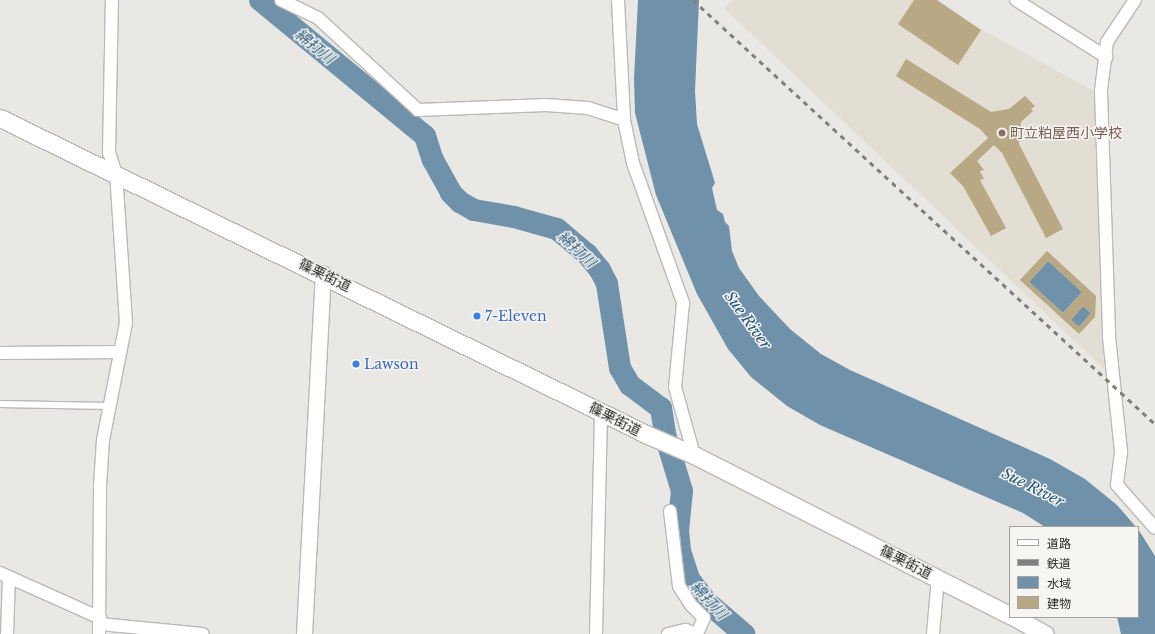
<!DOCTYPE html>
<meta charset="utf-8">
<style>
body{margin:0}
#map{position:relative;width:1155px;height:634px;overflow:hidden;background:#e9e8e5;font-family:"Libre Baskerville","Noto Sans JP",serif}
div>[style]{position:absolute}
.built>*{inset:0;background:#e2ded3}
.water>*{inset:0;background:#7091aa}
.river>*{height:22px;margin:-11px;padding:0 11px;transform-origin:11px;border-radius:11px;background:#7091aa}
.building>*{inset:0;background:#b8a984}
.roads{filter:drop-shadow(1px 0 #bab9b6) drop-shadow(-1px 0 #bab9b6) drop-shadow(0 1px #bab9b6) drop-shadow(0 -1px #bab9b6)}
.service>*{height:6px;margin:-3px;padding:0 3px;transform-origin:3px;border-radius:3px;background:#fff}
.minor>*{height:12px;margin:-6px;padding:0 6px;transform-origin:6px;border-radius:6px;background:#fff}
.tertiary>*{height:15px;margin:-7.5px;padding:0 7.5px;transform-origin:7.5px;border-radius:7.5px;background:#fff}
.secondary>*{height:17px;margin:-8.5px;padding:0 8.5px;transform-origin:8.5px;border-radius:8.5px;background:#fff}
.rail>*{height:3px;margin-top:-1.5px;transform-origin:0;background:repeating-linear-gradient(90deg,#807f7d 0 5px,transparent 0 10px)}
.dots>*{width:11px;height:11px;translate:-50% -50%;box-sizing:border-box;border:2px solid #f7f5f2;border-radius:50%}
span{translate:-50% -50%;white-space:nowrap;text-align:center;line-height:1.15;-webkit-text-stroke:3px #f7f5f2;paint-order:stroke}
.education-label{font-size:14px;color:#785e54}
.left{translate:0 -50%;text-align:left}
.street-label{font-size:14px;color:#282827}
.shop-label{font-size:14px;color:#366cbe}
.water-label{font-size:15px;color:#1e5579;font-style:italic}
.legend{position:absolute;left:1009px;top:526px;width:130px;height:92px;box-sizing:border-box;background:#f7f5f2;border:1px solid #a4a3a1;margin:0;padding:5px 7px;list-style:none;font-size:12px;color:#282827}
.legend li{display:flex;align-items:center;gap:8px;height:20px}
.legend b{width:20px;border:1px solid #a4a3a1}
</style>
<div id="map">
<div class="built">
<i style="clip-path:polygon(733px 0,928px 0,1096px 92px,1104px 369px,724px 8px)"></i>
</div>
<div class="water">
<i style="clip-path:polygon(638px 0,699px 0,695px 91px,697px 124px,715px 183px,712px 188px,717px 210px,723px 214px,725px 222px,729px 226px,732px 251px,739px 268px,759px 296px,790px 329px,821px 354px,850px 370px,1050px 459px,1085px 479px,1117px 505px,1136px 527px,1045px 527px,1023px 513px,820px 425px,787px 406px,751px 377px,728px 349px,697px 294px,656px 195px,635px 113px,634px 79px)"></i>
<i style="clip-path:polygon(1048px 261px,1082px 292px,1063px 313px,1029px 282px)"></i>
<i style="clip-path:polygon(1083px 306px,1091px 313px,1079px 327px,1071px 320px)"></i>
<i style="clip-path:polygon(1138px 529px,1155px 556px,1155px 634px,1121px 634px,1117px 617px,1138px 617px)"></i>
</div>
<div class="river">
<i style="left:260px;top:0;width:214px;rotate:39.5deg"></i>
<i style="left:425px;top:136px;width:25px;rotate:72deg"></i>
<i style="left:433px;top:160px;width:38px;rotate:61deg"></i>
<i style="left:451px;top:193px;width:13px;rotate:45deg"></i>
<i style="left:460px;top:202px;width:16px;rotate:30deg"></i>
<i style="left:474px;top:210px;width:41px;rotate:9.9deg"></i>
<i style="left:514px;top:217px;width:45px;rotate:15.6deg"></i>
<i style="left:557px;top:229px;width:39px;rotate:40deg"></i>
<i style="left:587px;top:254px;width:21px;rotate:51deg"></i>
<i style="left:600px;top:270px;width:16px;rotate:63deg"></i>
<i style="left:607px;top:284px;width:85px;rotate:81.2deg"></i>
<i style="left:620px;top:368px;width:20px;rotate:60deg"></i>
<i style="left:630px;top:385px;width:39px;rotate:37deg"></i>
<i style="left:661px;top:408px;width:30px;rotate:81deg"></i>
<i style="left:666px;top:438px;width:55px;rotate:73.2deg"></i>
<i style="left:682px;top:491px;width:40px;rotate:95.7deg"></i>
<i style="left:678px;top:531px;width:20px;rotate:84deg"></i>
<i style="left:680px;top:551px;width:29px;rotate:72deg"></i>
<i style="left:689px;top:579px;width:31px;rotate:52deg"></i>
<i style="left:708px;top:603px;width:48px;rotate:40.7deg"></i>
</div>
<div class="building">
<i style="clip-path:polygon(914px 0,937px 0,981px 30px,958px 65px,898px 24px)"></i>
<i style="clip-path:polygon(906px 59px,991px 112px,1009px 109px,1025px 96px,1035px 106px,1031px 109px,1033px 111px,1021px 122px,1019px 144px,1063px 229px,1046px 238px,1002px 153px,994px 145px,977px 161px,984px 170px,980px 171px,984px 179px,980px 180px,1006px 228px,991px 236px,963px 186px,950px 173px,988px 138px,980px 129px,896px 76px)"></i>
<i style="clip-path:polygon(evenodd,1047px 251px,1096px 296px,1095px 317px,1079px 334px,1020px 280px,1047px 251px,1048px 261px,1082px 292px,1063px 313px,1029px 282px,1048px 261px,1047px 251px,1083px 306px,1091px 313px,1079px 327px,1071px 320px,1083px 306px)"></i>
</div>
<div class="roads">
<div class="service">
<i style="left:0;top:404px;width:110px;rotate:1deg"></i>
</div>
<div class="minor">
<i style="left:281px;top:0;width:41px;rotate:25.9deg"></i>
<i style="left:318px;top:18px;width:136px;rotate:42.6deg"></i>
<i style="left:418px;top:110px;width:128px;rotate:-2.2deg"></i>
<i style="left:546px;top:105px;width:42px;rotate:4.1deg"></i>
<i style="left:588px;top:108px;width:38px;rotate:18deg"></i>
<i style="left:618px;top:0;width:120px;rotate:87.1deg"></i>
<i style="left:624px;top:120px;width:44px;rotate:78.2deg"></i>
<i style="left:633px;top:163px;width:149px;rotate:70.3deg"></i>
<i style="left:683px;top:303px;width:84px;rotate:95.4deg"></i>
<i style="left:675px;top:387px;width:71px;rotate:74.4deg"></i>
<i style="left:1016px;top:0;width:107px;rotate:32.3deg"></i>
<i style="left:1135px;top:0;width:50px;rotate:123.7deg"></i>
<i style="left:1107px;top:42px;width:49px;rotate:97deg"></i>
<i style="left:1101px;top:91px;width:246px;rotate:88.1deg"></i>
<i style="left:1109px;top:337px;width:116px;rotate:84deg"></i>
<i style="left:1121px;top:452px;width:33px;rotate:97deg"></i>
<i style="left:1117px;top:485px;width:57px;rotate:48.5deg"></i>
<i style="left:0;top:353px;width:119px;rotate:-0.5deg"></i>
<i style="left:670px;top:511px;width:76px;rotate:83.2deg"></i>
<i style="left:679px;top:586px;width:22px;rotate:58deg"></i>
<i style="left:691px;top:605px;width:18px;rotate:45deg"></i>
<i style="left:704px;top:618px;width:17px;rotate:114deg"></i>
<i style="left:0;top:573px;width:110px;rotate:24.2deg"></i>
<i style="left:100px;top:624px;width:103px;rotate:5.5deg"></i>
<i style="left:7px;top:634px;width:56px;rotate:-88deg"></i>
<i style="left:99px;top:634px;width:148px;rotate:-89.6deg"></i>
<i style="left:100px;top:486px;width:46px;rotate:-86.3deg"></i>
<i style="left:103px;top:440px;width:119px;rotate:-78.9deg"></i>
<i style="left:126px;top:323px;width:149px;rotate:-93.8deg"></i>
<i style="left:116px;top:174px;width:23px;rotate:-108deg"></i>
<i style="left:109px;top:152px;width:152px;rotate:-88.9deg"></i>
<i style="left:596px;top:634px;width:223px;rotate:-88.7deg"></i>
<i style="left:668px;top:634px;width:18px;rotate:-13deg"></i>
<i style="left:686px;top:630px;width:10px;rotate:24deg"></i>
<i style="left:933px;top:634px;width:57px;rotate:-85deg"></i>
</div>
<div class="tertiary">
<i style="left:304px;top:634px;width:361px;rotate:-87deg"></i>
</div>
<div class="secondary">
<i style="left:0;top:118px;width:721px;rotate:26.07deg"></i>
<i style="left:648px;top:435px;width:50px;rotate:23.5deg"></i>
<i style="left:694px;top:455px;width:354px;rotate:26.9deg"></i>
<i style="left:1014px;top:617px;width:35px;rotate:29deg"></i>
</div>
</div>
<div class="rail">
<i style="left:693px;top:0;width:627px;rotate:42.54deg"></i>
</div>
<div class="dots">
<i style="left:1002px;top:133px;background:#8d6e63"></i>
<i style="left:477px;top:316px;background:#3f7fe0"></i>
<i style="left:356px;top:364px;background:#3f7fe0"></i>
</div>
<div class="education-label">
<span class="left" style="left:1010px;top:133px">町立粕屋西小学校</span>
</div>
<div class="street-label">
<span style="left:325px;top:275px;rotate:26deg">篠栗街道</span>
<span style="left:615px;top:419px;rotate:27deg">篠栗街道</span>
<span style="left:906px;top:562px;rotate:27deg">篠栗街道</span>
</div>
<div class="shop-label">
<span class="left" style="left:485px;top:316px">7-Eleven</span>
<span class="left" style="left:364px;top:364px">Lawson</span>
</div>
<div class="water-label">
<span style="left:315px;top:46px;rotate:39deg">綿打川</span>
<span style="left:577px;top:249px;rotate:43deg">綿打川</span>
<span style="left:748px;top:320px;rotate:54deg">Sue River</span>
<span style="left:1033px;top:487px;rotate:27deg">Sue River</span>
<span style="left:709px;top:600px;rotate:47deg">綿打川</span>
</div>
<ul class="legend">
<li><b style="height:5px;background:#fff"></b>道路</li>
<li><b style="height:5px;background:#807f7d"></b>鉄道</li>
<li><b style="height:11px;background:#7091aa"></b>水域</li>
<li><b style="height:11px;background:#b8a984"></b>建物</li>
</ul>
</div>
